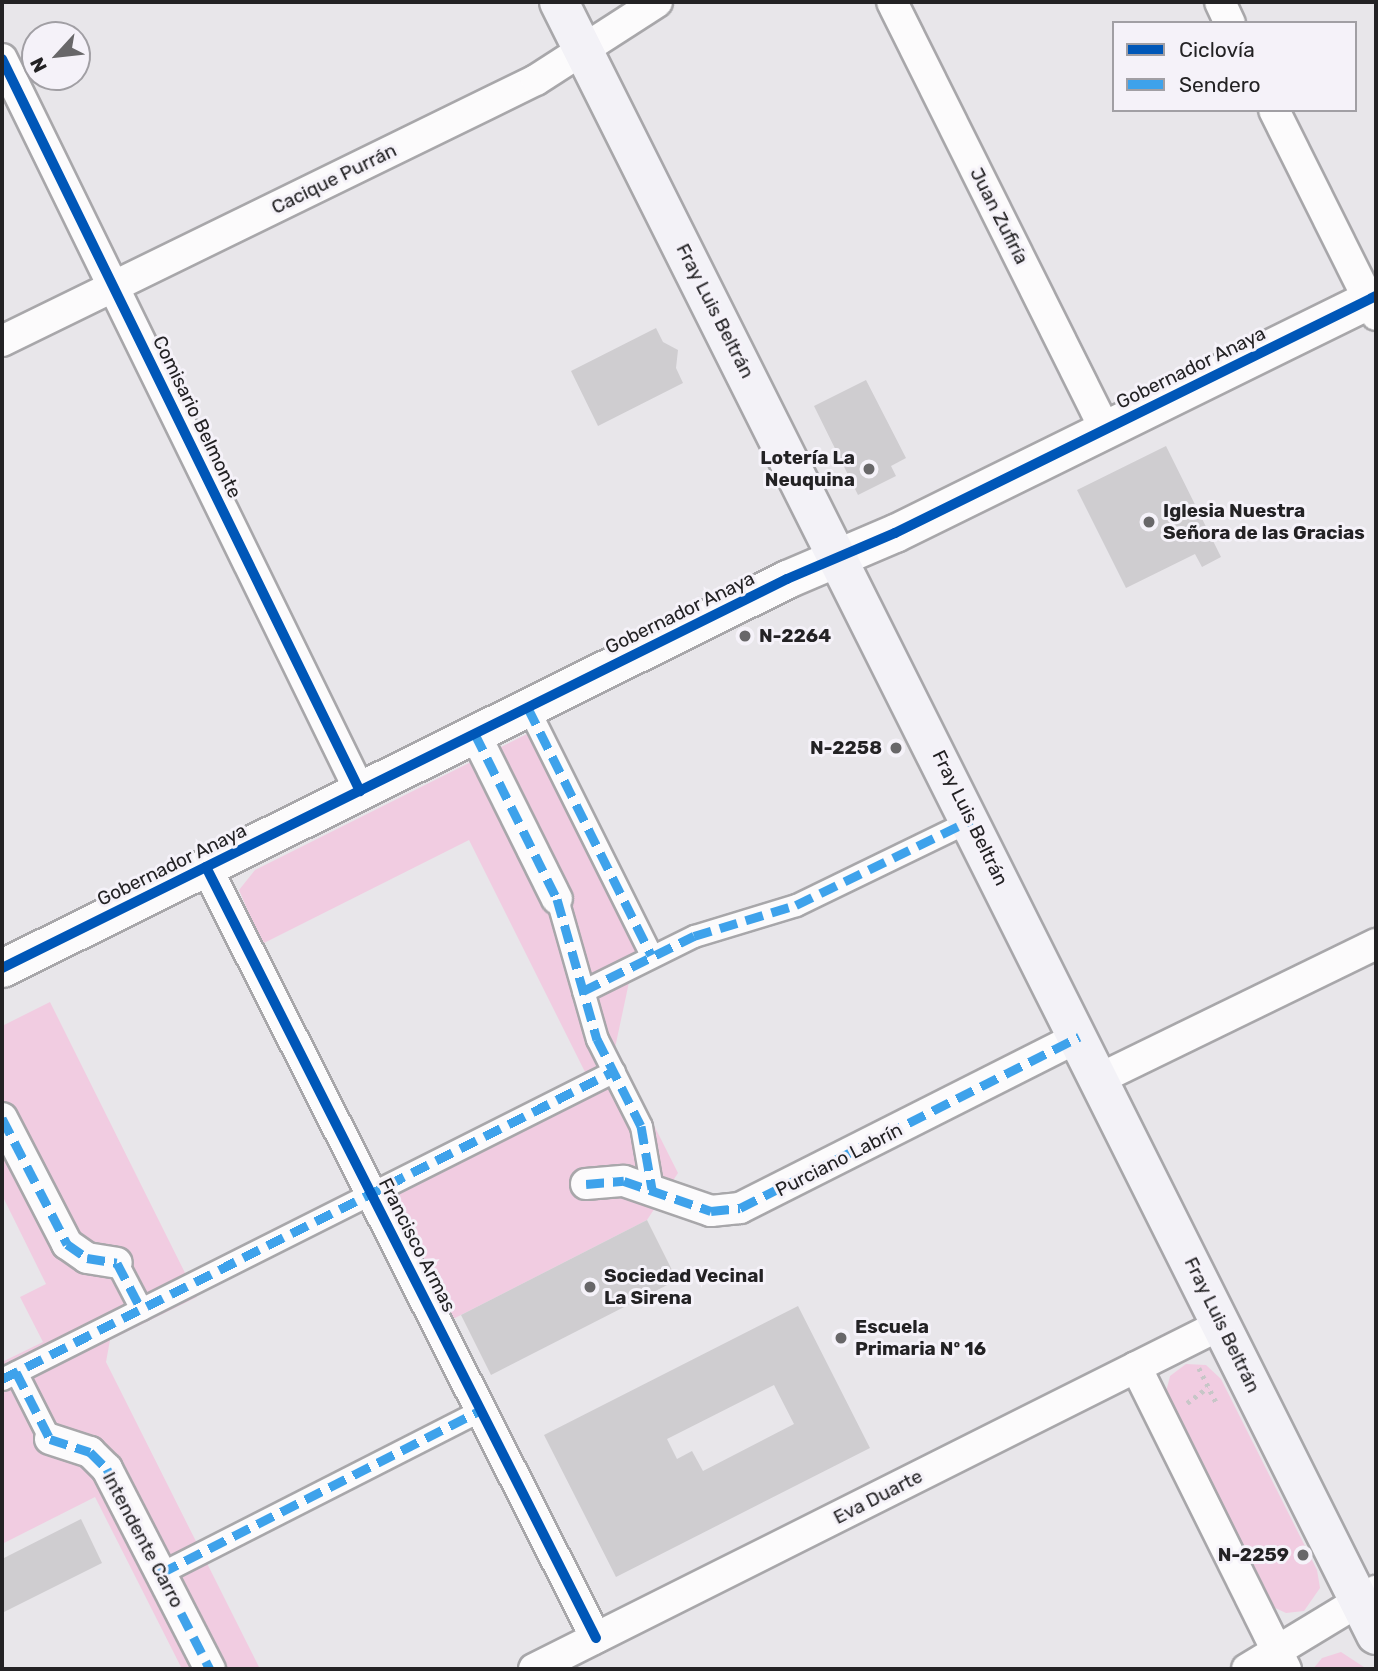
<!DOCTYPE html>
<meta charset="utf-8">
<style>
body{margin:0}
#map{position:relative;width:1378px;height:1671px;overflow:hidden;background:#e8e6ea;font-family:Rubik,sans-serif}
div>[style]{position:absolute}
.green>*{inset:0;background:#f1cce1}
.building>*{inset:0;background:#cfcdd0}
.path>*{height:4.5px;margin-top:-2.25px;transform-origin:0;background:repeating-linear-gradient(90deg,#c7c6c7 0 3.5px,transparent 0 8.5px)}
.roads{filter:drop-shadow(2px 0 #a8a7aa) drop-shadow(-2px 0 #a8a7aa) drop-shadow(0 2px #a8a7aa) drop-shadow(0 -2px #a8a7aa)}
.pedestrian>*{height:21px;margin:-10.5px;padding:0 10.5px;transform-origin:10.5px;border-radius:10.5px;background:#fcfbfc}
.minor>*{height:30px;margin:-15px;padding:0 15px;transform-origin:15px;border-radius:15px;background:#fcfbfc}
.tertiary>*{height:37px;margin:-18.5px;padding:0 18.5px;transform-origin:18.5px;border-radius:18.5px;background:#fcfbfc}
.secondary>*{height:38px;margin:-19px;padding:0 19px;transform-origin:19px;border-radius:19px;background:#f3f2f7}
.quiet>*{height:9px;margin-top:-4.5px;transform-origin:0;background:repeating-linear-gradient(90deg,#3ea2eb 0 18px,transparent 0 27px)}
.cycleway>*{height:10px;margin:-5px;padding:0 5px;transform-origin:5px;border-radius:5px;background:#0057b8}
.dots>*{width:19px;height:19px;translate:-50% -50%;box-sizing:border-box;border:4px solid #f5f2f9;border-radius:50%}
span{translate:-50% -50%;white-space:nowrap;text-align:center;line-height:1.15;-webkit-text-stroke:6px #f5f2f9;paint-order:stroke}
.street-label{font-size:19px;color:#232224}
.poi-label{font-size:19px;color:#232224;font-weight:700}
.right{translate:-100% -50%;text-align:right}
.left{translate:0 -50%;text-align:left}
.frame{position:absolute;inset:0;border:4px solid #232224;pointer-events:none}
.legend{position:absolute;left:1112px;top:21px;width:245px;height:91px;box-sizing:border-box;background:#f5f2f9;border:2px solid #a19fa4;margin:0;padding:9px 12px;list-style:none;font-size:21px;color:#232224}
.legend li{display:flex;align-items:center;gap:14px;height:35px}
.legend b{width:35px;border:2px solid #a19fa4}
.north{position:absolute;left:21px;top:21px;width:70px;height:70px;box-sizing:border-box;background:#f5f2f9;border:2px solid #a19fa4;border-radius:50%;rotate:243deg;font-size:19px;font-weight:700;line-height:28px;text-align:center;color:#232224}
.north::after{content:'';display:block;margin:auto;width:24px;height:32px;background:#686769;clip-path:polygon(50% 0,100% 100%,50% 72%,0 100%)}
</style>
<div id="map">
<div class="green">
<i style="clip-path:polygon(547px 724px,642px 921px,615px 1048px,678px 1173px,647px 1220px,451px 1320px,378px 1178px,585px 1072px,469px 840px,262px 944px,239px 890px,255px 870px)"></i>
<i style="clip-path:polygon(50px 1002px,197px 1297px,110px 1340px,106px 1362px,260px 1669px,182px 1669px,95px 1497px,2px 1544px,2px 1362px,43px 1342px,20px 1297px,46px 1284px,2px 1195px,2px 1026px)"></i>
<i style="clip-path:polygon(1186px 1364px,1206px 1365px,1221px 1379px,1317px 1570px,1320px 1588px,1304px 1611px,1286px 1613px,1269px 1605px,1165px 1396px,1170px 1376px)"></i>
<i style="clip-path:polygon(1341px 1652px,1367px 1669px,1313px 1669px,1322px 1658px)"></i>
</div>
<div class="building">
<i style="clip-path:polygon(656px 328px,663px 342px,678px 350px,676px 368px,683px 383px,598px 426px,571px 371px)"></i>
<i style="clip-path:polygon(866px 380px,906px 458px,891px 466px,896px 476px,858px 495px,814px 406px)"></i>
<i style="clip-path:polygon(1166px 446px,1221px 557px,1202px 567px,1195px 554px,1126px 588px,1077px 490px)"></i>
<i style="clip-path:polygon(647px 1220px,677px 1280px,491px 1375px,461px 1315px)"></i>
<i style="clip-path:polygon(evenodd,798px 1306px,870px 1448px,616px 1577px,544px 1435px,798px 1306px,774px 1385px,794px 1424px,703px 1471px,692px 1451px,677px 1459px,667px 1439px,774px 1385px)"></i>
<i style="clip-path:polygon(81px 1519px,102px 1563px,2px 1613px,2px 1559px)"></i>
</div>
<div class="path">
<i style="left:1199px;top:1368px;width:40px;rotate:63.4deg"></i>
<i style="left:1187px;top:1403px;width:26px;rotate:-37deg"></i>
</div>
<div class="roads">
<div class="pedestrian">
<i style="left:528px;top:708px;width:276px;rotate:63.5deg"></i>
<i style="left:557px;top:899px;width:146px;rotate:74.1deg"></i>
<i style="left:597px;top:1039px;width:97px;rotate:63.2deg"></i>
<i style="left:641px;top:1126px;width:64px;rotate:80.1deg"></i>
<i style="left:583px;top:991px;width:124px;rotate:-26.4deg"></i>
<i style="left:694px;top:936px;width:107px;rotate:-16.9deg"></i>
<i style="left:796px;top:905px;width:195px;rotate:-25.9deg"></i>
<i style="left:117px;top:1263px;width:52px;rotate:62.4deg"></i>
<i style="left:16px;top:1372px;width:75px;rotate:63.1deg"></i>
<i style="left:2px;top:1379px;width:685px;rotate:-26.71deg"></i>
<i style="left:161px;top:1573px;width:359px;rotate:-27deg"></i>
</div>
<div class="minor">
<i style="left:892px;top:2px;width:478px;rotate:63.5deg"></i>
<i style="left:1220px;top:2px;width:23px;rotate:65deg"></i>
<i style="left:2px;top:59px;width:815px;rotate:63.94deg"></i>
<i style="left:1274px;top:110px;width:229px;rotate:63.5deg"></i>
<i style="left:2px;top:341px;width:594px;rotate:-26.05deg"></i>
<i style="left:536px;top:80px;width:144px;rotate:-32.8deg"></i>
<i style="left:475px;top:734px;width:184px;rotate:63.6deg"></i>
<i style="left:206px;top:867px;width:864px;rotate:63.17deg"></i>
<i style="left:1099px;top:1079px;width:308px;rotate:-26deg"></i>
<i style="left:2px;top:1118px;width:142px;rotate:62.7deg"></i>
<i style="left:67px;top:1244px;width:24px;rotate:35deg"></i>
<i style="left:87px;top:1258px;width:30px;rotate:9deg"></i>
<i style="left:586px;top:1184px;width:38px;rotate:-5deg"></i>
<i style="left:624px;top:1181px;width:92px;rotate:19deg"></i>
<i style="left:711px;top:1211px;width:29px;rotate:-6deg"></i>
<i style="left:740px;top:1208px;width:380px;rotate:-26.8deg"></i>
<i style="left:1136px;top:1367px;width:337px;rotate:63.6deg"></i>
<i style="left:50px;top:1439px;width:42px;rotate:18deg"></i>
<i style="left:90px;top:1452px;width:24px;rotate:45deg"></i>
<i style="left:107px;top:1469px;width:225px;rotate:62.8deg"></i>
<i style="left:534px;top:1669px;width:770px;rotate:-26.63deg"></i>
<i style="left:1247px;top:1669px;width:151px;rotate:-31.2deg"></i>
</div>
<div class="tertiary">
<i style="left:2px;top:968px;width:876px;rotate:-26.36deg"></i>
<i style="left:787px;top:579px;width:117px;rotate:-23.1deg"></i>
<i style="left:895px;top:533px;width:536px;rotate:-26.23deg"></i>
</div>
<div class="secondary">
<i style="left:559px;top:2px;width:1826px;rotate:63.42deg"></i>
</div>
</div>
<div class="quiet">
<i style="left:528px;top:708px;width:276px;rotate:63.5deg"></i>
<i style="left:475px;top:734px;width:184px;rotate:63.6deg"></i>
<i style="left:557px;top:899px;width:146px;rotate:74.1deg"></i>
<i style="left:597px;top:1039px;width:97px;rotate:63.2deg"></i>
<i style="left:641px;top:1126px;width:64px;rotate:80.1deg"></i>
<i style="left:583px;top:991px;width:124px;rotate:-26.4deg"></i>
<i style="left:694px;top:936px;width:107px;rotate:-16.9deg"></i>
<i style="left:796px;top:905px;width:195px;rotate:-25.9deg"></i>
<i style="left:2px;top:1118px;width:142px;rotate:62.7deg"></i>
<i style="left:67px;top:1244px;width:24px;rotate:35deg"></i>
<i style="left:87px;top:1258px;width:30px;rotate:9deg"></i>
<i style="left:117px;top:1263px;width:52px;rotate:62.4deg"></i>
<i style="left:586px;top:1184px;width:38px;rotate:-5deg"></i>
<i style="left:624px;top:1181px;width:92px;rotate:19deg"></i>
<i style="left:711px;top:1211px;width:29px;rotate:-6deg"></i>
<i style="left:740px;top:1208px;width:380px;rotate:-26.8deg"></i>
<i style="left:16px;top:1372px;width:75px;rotate:63.1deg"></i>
<i style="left:50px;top:1439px;width:42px;rotate:18deg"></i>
<i style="left:90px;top:1452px;width:24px;rotate:45deg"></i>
<i style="left:107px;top:1469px;width:225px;rotate:62.8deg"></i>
<i style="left:2px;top:1379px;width:685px;rotate:-26.71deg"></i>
<i style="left:161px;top:1573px;width:359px;rotate:-27deg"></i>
</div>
<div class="cycleway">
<i style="left:2px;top:59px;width:815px;rotate:63.94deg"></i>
<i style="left:206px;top:867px;width:864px;rotate:63.17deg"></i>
<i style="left:2px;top:968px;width:876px;rotate:-26.36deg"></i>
<i style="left:787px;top:579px;width:117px;rotate:-23.1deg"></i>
<i style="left:895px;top:533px;width:536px;rotate:-26.23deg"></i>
</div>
<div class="dots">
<i style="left:869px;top:469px;background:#686769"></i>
<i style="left:1149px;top:522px;background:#686769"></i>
<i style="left:745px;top:636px;background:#686769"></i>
<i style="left:896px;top:748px;background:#686769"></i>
<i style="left:590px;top:1287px;background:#686769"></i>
<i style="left:841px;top:1338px;background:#686769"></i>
<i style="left:1303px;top:1555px;background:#686769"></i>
</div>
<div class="street-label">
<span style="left:334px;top:179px;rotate:-26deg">Cacique Purrán</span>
<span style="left:999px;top:216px;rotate:63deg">Juan Zufiría</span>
<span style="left:715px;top:311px;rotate:63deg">Fray Luis Beltrán</span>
<span style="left:1191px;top:368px;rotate:-26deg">Gobernador Anaya</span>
<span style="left:197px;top:417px;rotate:64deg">Comisario Belmonte</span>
<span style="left:680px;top:613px;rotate:-26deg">Gobernador Anaya</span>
<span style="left:970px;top:818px;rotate:64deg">Fray Luis Beltrán</span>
<span style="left:172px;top:865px;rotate:-26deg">Gobernador Anaya</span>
<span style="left:839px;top:1160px;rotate:-27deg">Purciano Labrín</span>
<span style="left:417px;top:1245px;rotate:63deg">Francisco Armas</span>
<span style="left:1222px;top:1325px;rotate:64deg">Fray Luis Beltrán</span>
<span style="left:878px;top:1497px;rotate:-27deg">Eva Duarte</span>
<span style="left:143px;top:1540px;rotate:62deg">Intendente Carro</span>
</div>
<div class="poi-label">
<span class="right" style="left:855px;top:469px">Lotería La<br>Neuquina</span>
<span class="left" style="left:1163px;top:522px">Iglesia Nuestra<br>Señora de las Gracias</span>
<span class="left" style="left:759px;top:636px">N-2264</span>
<span class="right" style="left:882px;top:748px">N-2258</span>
<span class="left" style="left:604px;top:1287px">Sociedad Vecinal<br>La Sirena</span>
<span class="left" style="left:855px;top:1338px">Escuela<br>Primaria Nº 16</span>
<span class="right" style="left:1289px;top:1555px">N-2259</span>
</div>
<div class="frame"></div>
<ul class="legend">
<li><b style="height:9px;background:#0057b8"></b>Ciclovía</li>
<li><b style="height:9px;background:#3ea2eb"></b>Sendero</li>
</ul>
<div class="north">N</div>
</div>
